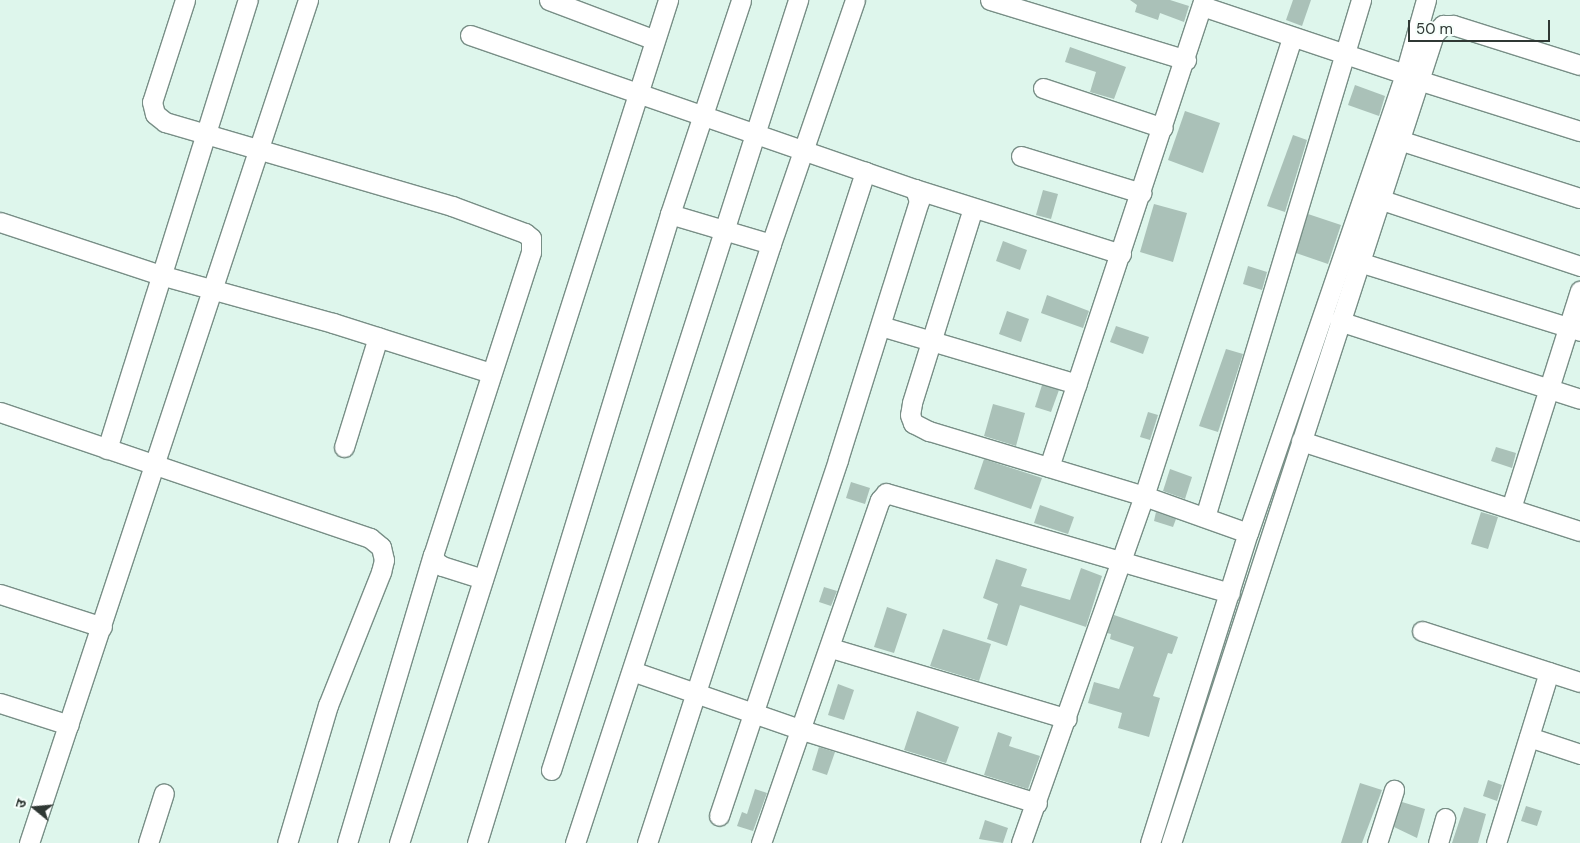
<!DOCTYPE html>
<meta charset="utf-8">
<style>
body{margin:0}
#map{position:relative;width:1580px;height:843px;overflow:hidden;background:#def6ec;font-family:"DM Sans","Noto Sans Devanagari",sans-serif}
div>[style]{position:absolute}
.building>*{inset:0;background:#aac1b8}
.roads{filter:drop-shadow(1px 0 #788e86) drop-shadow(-1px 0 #788e86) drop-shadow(0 1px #788e86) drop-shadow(0 -1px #788e86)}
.minor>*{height:19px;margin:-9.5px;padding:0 9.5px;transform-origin:9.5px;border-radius:9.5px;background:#fff}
span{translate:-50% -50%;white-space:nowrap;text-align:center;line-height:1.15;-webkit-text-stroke:4.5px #f6fffb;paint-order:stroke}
.north{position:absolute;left:10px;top:783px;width:50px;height:50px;-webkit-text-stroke:4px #f6fffb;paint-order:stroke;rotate:287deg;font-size:14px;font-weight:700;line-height:20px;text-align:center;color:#2f3834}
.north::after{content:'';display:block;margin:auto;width:18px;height:22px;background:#2f3834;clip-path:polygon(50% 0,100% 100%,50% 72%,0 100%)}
.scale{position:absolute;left:1408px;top:20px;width:142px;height:22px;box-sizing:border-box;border:2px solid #2f3834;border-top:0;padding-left:6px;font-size:15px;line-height:18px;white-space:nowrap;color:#2f3834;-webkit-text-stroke:4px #f6fffb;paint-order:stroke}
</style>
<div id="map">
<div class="building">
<i style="clip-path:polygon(1130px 0,1170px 0,1189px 6px,1184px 22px,1160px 13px,1158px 20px,1135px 12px,1137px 5px)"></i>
<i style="clip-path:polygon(1293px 0,1311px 0,1302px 26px,1286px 20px)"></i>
<i style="clip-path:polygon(1070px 47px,1126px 67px,1114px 99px,1090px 92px,1096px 72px,1065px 62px)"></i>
<i style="clip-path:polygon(1355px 85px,1385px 96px,1379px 116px,1348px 105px)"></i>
<i style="clip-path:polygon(1185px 111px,1220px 123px,1203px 173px,1168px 160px)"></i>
<i style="clip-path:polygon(1293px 135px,1307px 140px,1285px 212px,1267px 206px)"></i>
<i style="clip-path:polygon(1043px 190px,1058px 194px,1051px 219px,1036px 215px)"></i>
<i style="clip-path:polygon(1154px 204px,1187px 213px,1173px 262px,1140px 252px)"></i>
<i style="clip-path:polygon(1308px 214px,1341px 225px,1328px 264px,1296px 253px)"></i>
<i style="clip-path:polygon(1003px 241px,1027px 250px,1020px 270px,996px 261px)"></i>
<i style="clip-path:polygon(1248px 266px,1267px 272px,1262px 290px,1243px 284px)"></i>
<i style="clip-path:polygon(1047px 295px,1089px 311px,1083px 328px,1041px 313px)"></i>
<i style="clip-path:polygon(1007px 311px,1029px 319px,1021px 342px,999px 334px)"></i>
<i style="clip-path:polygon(1116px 326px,1149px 337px,1143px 354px,1110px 342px)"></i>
<i style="clip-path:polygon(1226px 349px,1243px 354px,1218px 432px,1199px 426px)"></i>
<i style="clip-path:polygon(1042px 385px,1059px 390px,1051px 412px,1035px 407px)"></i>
<i style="clip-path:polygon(993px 404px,1025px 413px,1016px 446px,984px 436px)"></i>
<i style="clip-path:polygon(1148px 412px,1158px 415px,1150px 440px,1140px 437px)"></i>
<i style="clip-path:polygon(1496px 447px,1516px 453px,1512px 468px,1491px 461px)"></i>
<i style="clip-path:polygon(984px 459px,1042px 478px,1031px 509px,974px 489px)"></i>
<i style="clip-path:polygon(1170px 469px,1192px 477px,1185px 499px,1163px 491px)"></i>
<i style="clip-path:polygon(851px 482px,870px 488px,865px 504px,846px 498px)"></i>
<i style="clip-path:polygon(1040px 505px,1074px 517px,1068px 534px,1034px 523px)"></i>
<i style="clip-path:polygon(1156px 512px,1176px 519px,1173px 527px,1154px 521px)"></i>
<i style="clip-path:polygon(1481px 512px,1498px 517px,1488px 549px,1471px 544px)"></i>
<i style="clip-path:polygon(996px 559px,1027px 569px,1021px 586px,1070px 600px,1081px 568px,1102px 576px,1086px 627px,1020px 605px,1007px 646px,987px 639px,998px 604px,983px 598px)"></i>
<i style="clip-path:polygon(824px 587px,837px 591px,831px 606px,819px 602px)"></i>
<i style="clip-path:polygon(887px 607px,907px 614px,894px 653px,874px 647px)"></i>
<i style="clip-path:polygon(1114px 615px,1178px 637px,1172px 654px,1168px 653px,1153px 696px,1160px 698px,1149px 737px,1118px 728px,1122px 713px,1088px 703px,1094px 682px,1119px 689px,1134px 647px,1110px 639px,1111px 634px,1107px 633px)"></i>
<i style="clip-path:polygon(943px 629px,991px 644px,979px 681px,930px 666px)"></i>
<i style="clip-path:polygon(838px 684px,854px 690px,844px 720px,828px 715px)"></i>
<i style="clip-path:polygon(917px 711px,959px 727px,946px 763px,904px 750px)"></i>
<i style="clip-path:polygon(998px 732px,1012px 737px,1009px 746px,1040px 756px,1028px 789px,984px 775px)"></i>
<i style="clip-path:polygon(819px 747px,835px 752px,827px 775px,812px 770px)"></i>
<i style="clip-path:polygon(1488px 780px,1502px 785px,1497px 801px,1483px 796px)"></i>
<i style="clip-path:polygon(1360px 783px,1382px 790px,1362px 843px,1341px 843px)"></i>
<i style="clip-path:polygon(755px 789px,767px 793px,753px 831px,737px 826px,742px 812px,747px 814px)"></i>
<i style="clip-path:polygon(1402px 802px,1425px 809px,1417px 838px,1394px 827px)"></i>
<i style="clip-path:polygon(1526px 806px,1542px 811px,1537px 826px,1521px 821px)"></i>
<i style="clip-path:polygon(1464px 807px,1486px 814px,1478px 843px,1452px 843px)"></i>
<i style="clip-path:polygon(985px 820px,1008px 828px,1003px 843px,979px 839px)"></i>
</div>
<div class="roads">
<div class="minor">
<i style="left:185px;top:0;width:107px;rotate:107.9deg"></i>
<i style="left:152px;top:102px;width:12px;rotate:76deg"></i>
<i style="left:155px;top:114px;width:13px;rotate:39deg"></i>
<i style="left:165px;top:122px;width:299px;rotate:16.3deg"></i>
<i style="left:452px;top:206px;width:78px;rotate:20.3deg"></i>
<i style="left:525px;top:233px;width:8px;rotate:40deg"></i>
<i style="left:531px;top:238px;width:14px;rotate:90deg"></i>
<i style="left:531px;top:252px;width:318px;rotate:107.9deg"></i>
<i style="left:433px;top:555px;width:8px;rotate:67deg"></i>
<i style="left:436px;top:562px;width:7px;rotate:34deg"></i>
<i style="left:442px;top:566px;width:43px;rotate:17.6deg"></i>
<i style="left:549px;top:0;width:113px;rotate:20.7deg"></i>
<i style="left:990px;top:0;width:205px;rotate:17deg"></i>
<i style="left:1202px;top:6px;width:214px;rotate:18.5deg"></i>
<i style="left:470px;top:35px;width:471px;rotate:19.1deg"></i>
<i style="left:915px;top:189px;width:13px;rotate:72deg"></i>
<i style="left:919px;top:201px;width:271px;rotate:107.4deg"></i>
<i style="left:838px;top:460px;width:375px;rotate:108.5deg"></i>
<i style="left:1418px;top:80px;width:170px;rotate:17.5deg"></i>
<i style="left:1043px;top:88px;width:126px;rotate:18.4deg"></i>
<i style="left:1399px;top:140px;width:190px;rotate:17.8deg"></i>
<i style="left:1021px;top:156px;width:126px;rotate:17.1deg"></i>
<i style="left:915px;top:189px;width:216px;rotate:17.5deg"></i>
<i style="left:1379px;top:199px;width:212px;rotate:18.4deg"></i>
<i style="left:973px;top:208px;width:204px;rotate:107.4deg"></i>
<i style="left:912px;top:403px;width:12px;rotate:99deg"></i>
<i style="left:910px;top:415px;width:9px;rotate:69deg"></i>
<i style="left:913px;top:423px;width:18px;rotate:27deg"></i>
<i style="left:929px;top:431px;width:225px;rotate:16.8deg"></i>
<i style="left:1144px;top:496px;width:110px;rotate:19.6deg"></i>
<i style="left:670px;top:214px;width:105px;rotate:16.5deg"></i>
<i style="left:0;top:222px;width:169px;rotate:18.3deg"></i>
<i style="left:160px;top:275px;width:180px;rotate:15.5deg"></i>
<i style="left:333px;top:323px;width:166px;rotate:17.6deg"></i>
<i style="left:1359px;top:262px;width:232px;rotate:17.3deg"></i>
<i style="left:1339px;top:321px;width:253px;rotate:17.9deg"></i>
<i style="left:881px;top:326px;width:204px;rotate:16.5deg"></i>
<i style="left:0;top:412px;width:391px;rotate:18.8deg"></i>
<i style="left:370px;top:538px;width:14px;rotate:39deg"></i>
<i style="left:381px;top:547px;width:13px;rotate:77deg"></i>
<i style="left:384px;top:560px;width:12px;rotate:104deg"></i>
<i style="left:381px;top:572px;width:143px;rotate:111.7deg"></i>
<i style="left:328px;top:705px;width:144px;rotate:106.5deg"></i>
<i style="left:1301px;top:441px;width:293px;rotate:17.9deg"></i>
<i style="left:344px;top:447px;width:115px;rotate:-72.8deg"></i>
<i style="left:107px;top:449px;width:471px;rotate:-72.6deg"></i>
<i style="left:1049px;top:467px;width:492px;rotate:-71.7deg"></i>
<i style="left:1511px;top:508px;width:228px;rotate:-72.4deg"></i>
<i style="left:1205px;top:517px;width:540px;rotate:-73.21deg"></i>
<i style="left:0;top:594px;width:107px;rotate:17.9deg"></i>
<i style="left:1422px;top:631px;width:166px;rotate:17.9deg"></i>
<i style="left:831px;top:648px;width:246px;rotate:16.7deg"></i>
<i style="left:632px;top:671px;width:180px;rotate:19.1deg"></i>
<i style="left:802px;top:730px;width:246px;rotate:17.3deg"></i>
<i style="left:0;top:703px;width:72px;rotate:17.7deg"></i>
<i style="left:1529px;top:737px;width:54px;rotate:18.4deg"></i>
<i style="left:551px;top:770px;width:809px;rotate:-72.21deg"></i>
<i style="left:29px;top:843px;width:888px;rotate:-71.69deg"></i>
<i style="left:148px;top:843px;width:52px;rotate:-72.3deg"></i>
<i style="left:347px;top:843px;width:301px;rotate:-73.4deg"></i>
<i style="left:399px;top:843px;width:885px;rotate:-72.3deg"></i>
<i style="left:477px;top:843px;width:658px;rotate:-72.94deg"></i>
<i style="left:670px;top:214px;width:225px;rotate:-71.6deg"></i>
<i style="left:575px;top:843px;width:630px;rotate:-71.88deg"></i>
<i style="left:771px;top:244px;width:258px;rotate:-71deg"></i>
<i style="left:647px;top:843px;width:706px;rotate:-72deg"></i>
<i style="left:761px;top:843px;width:363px;rotate:-70.9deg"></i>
<i style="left:880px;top:500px;width:9px;rotate:-49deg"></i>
<i style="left:886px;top:493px;width:358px;rotate:16.2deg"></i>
<i style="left:1021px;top:843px;width:368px;rotate:-70.5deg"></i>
<i style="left:1144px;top:496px;width:482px;rotate:-72.1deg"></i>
<i style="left:1150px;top:843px;width:325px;rotate:-72.5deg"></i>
<i style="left:1248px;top:533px;width:485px;rotate:-71.1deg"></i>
<i style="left:1405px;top:74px;width:77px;rotate:-74.2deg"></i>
<i style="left:1171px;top:843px;width:851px;rotate:-71.99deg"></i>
<i style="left:1434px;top:34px;width:13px;rotate:-45deg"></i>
<i style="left:1443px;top:25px;width:10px"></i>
<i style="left:1453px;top:25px;width:133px;rotate:17.5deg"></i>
<i style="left:1377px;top:843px;width:56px;rotate:-72.2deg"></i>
<i style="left:1438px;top:843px;width:26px;rotate:-74deg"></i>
<i style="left:1496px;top:843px;width:179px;rotate:-72.8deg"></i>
</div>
</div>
<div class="north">उ</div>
<div class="scale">50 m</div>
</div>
